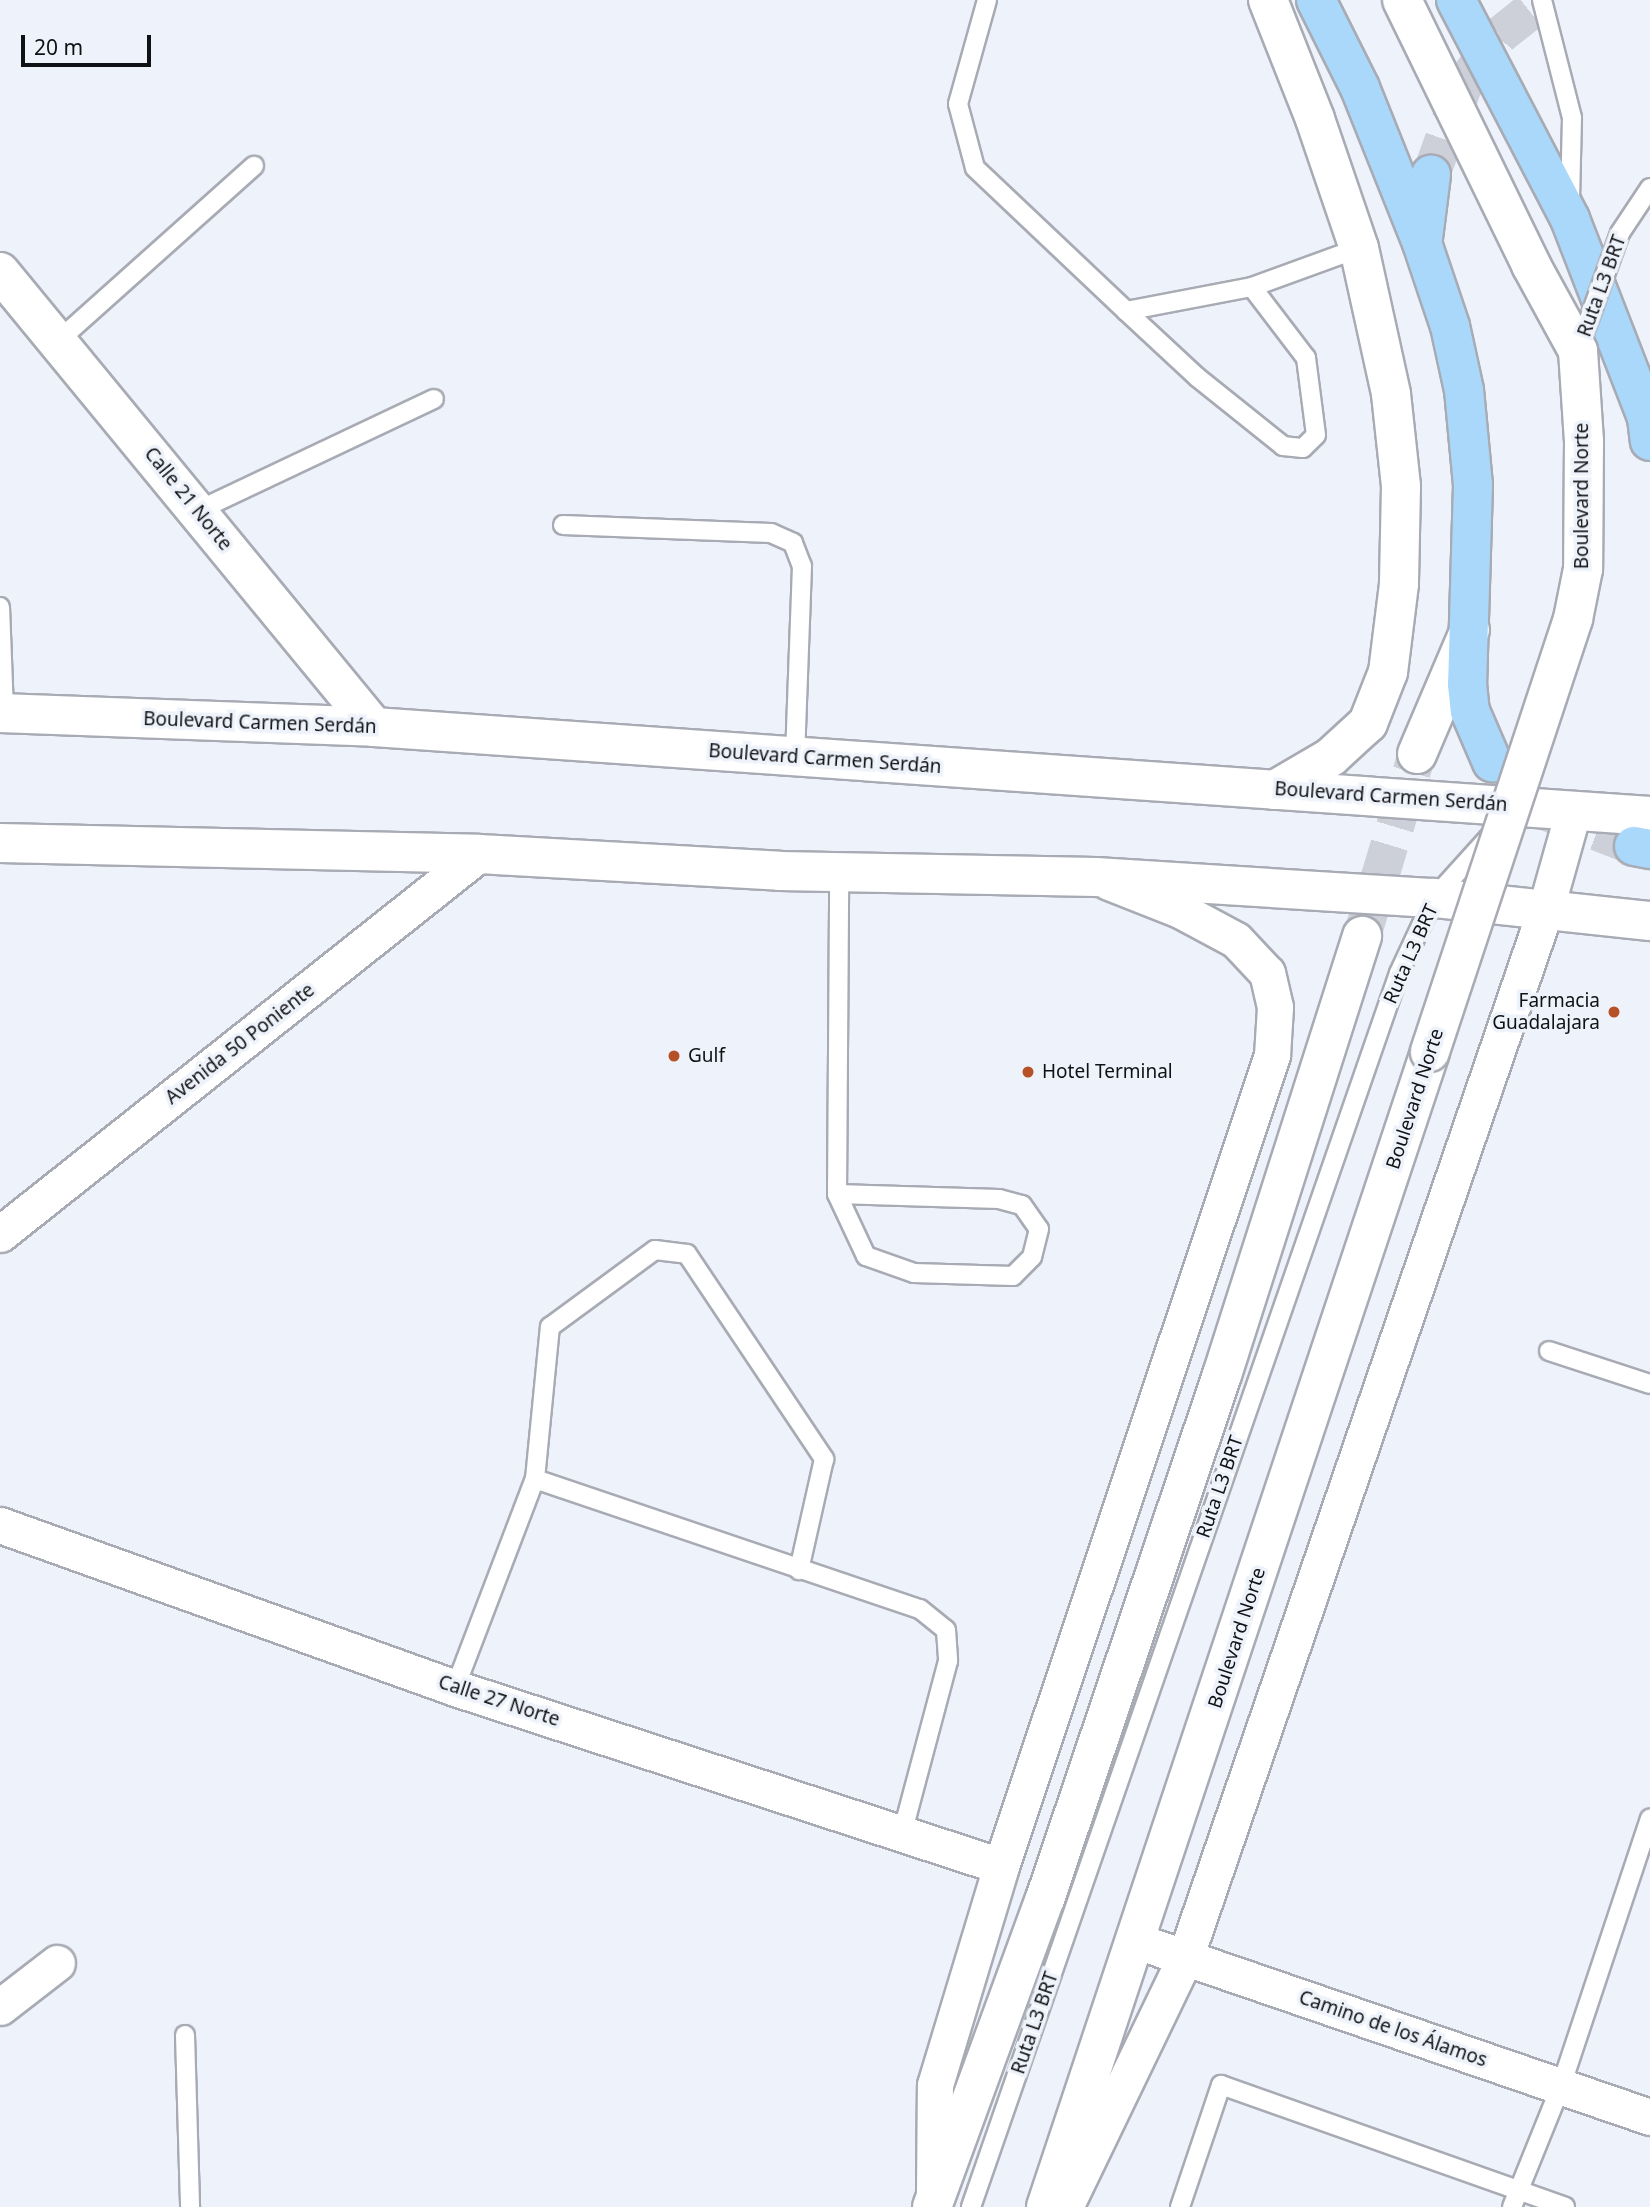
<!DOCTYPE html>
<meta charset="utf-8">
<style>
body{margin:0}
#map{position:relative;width:1650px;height:2207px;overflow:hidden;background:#eef2fa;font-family:"Noto Sans",sans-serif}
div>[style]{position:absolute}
.secondary-tunnel>*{height:38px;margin-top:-19px;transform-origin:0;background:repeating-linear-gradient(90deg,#cdd0d8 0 38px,transparent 0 57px)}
.primary-tunnel>*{height:38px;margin-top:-19px;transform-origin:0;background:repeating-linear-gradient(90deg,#cdd0d8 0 38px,transparent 0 57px)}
.roads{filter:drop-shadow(2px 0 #a8abb4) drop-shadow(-2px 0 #a8abb4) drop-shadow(0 2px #a8abb4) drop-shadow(0 -2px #a8abb4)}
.lane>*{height:18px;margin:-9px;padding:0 9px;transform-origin:9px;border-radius:9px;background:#fff}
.street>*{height:35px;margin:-17.5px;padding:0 17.5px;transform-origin:17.5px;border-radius:17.5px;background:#fff}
.secondary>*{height:38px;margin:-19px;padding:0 19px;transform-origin:19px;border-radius:19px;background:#fff}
.primary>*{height:38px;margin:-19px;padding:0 19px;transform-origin:19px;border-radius:19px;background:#a9d8fb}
.bridges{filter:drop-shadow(2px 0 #a8abb4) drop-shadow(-2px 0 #a8abb4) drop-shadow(0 2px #a8abb4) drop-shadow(0 -2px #a8abb4)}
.lane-bridge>*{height:18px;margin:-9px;padding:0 9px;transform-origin:9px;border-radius:9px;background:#fff}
.secondary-bridge>*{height:38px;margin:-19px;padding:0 19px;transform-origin:19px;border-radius:19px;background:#fff}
.dots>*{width:19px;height:19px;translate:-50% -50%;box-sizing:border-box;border:4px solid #eef2fa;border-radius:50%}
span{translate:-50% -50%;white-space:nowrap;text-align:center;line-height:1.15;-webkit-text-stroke:7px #eef2fa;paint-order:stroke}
.street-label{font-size:19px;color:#101114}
.poi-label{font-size:19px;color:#101114}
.right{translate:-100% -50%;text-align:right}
.left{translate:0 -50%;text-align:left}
.scale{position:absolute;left:21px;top:35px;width:130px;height:32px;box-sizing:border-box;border:4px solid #101114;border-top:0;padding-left:9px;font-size:21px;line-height:24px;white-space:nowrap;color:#101114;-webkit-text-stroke:5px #eef2fa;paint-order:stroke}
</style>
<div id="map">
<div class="secondary-tunnel">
<i style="left:1362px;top:936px;width:190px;rotate:-73.2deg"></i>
</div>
<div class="primary-tunnel">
<i style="left:1431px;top:175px;width:97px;rotate:-70.1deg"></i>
<i style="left:1464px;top:84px;width:61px;rotate:-53.7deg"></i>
<i style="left:1500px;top:35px;width:56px;rotate:-38.5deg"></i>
<i style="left:1544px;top:811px;width:97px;rotate:21.3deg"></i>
</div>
<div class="roads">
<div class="lane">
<i style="left:987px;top:0;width:108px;rotate:105.6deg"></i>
<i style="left:958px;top:104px;width:66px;rotate:75.1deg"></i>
<i style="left:975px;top:168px;width:208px;rotate:43.4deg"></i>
<i style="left:1126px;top:311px;width:128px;rotate:-10.8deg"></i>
<i style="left:1252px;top:287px;width:114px;rotate:-20deg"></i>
<i style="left:1542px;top:0;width:122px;rotate:75.7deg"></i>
<i style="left:1572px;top:118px;width:84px;rotate:91.4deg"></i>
<i style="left:1126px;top:311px;width:97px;rotate:42.9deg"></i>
<i style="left:1197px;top:377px;width:110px;rotate:38.7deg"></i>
<i style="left:1283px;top:446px;width:20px;rotate:6deg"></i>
<i style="left:1303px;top:448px;width:18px;rotate:-45deg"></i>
<i style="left:1316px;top:435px;width:78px;rotate:-97.4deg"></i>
<i style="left:1306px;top:358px;width:89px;rotate:-127.3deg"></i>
<i style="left:58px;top:341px;width:263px;rotate:-41.8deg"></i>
<i style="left:197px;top:511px;width:262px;rotate:-25.3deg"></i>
<i style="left:563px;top:525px;width:208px;rotate:2.2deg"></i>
<i style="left:771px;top:533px;width:24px;rotate:24deg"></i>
<i style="left:793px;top:543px;width:25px;rotate:69deg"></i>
<i style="left:802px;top:566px;width:191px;rotate:92.1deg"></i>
<i style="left:0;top:607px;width:106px;rotate:87.8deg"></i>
<i style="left:837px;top:1194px;width:162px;rotate:1.8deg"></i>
<i style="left:999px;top:1199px;width:24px;rotate:15deg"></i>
<i style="left:1022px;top:1205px;width:29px;rotate:55deg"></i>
<i style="left:1039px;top:1229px;width:29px;rotate:104deg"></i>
<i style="left:1032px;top:1257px;width:27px;rotate:135deg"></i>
<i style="left:1013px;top:1276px;width:99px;rotate:-178.3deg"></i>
<i style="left:914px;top:1273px;width:51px;rotate:-160.5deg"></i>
<i style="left:866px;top:1256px;width:68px;rotate:-115.1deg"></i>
<i style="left:837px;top:1194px;width:322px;rotate:-89.6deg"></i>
<i style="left:1549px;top:1351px;width:106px;rotate:18.1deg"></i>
<i style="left:535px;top:1479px;width:153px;rotate:-84.4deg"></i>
<i style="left:550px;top:1327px;width:130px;rotate:-36.3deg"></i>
<i style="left:655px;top:1250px;width:32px;rotate:7deg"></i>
<i style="left:687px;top:1254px;width:247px;rotate:56.2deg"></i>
<i style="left:824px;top:1459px;width:114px;rotate:102.7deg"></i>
<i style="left:455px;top:1688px;width:224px;rotate:-69.1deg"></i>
<i style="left:535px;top:1479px;width:406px;rotate:18.7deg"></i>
<i style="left:920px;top:1609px;width:33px;rotate:39deg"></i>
<i style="left:946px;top:1630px;width:31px;rotate:86deg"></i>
<i style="left:948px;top:1661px;width:175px;rotate:104.9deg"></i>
<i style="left:185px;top:2035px;width:172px;rotate:88.3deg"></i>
<i style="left:971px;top:2207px;width:1306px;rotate:-70.87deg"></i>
<i style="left:1399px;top:973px;width:83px;rotate:-65deg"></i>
<i style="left:1434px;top:898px;width:85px;rotate:-47.9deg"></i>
<i style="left:1180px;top:2207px;width:129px;rotate:-71.4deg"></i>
<i style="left:1221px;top:2085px;width:365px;rotate:19.5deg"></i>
<i style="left:1512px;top:2207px;width:131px;rotate:-68deg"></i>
<i style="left:1561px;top:2086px;width:282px;rotate:-71.6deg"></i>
</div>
<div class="street">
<i style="left:0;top:1234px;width:611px;rotate:-38.43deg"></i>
<i style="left:0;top:1525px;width:483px;rotate:19.7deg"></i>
<i style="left:455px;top:1688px;width:574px;rotate:18.06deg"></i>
<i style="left:1137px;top:1941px;width:542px;rotate:18.94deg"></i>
<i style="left:0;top:2007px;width:72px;rotate:-37.7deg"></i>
<i style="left:934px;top:2192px;width:107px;rotate:-89.5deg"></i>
<i style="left:935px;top:2085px;width:229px;rotate:-73.2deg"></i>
<i style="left:1001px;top:1866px;width:855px;rotate:-71.52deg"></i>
<i style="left:1272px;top:1055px;width:48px;rotate:-86.4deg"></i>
<i style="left:1275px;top:1007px;width:35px;rotate:-103deg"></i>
<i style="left:1267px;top:973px;width:45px;rotate:-133.2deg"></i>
<i style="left:1236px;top:940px;width:64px;rotate:-151.8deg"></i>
<i style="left:1180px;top:910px;width:76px;rotate:-158.5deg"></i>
<i style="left:1065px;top:2207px;width:276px;rotate:-64.3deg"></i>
<i style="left:1185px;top:1958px;width:1110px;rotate:-71.03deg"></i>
<i style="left:1546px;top:908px;width:100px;rotate:-74.3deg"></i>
</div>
<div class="secondary">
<i style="left:1268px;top:0;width:128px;rotate:68.4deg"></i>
<i style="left:1315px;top:119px;width:136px;rotate:71.2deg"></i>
<i style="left:1359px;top:248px;width:149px;rotate:77.6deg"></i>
<i style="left:1391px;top:394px;width:93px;rotate:83.8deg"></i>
<i style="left:1401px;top:486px;width:98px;rotate:91.2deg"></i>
<i style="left:1399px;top:584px;width:89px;rotate:97.1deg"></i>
<i style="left:1388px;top:672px;width:55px;rotate:111.4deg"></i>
<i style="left:1368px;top:723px;width:50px;rotate:137.4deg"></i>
<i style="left:1331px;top:757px;width:65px;rotate:149.5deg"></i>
<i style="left:0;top:272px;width:589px;rotate:50.58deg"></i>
<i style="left:0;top:713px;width:374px;rotate:2.1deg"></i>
<i style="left:374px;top:727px;width:1279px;rotate:3.99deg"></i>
<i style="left:1417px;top:754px;width:135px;rotate:-66.9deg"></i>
<i style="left:0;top:843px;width:479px;rotate:1.3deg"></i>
<i style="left:479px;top:854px;width:301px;rotate:3.2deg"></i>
<i style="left:780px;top:871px;width:316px;rotate:1.1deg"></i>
<i style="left:1096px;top:877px;width:339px;rotate:3.6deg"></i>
<i style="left:1434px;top:898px;width:217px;rotate:6.1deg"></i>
<i style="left:932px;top:2207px;width:328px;rotate:-69.9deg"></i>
<i style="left:1045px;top:1899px;width:553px;rotate:-71.34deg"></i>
<i style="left:1222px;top:1375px;width:461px;rotate:-72.3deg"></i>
<i style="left:1046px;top:2207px;width:1217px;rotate:-71.61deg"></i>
</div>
<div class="primary">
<i style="left:1316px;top:0;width:98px;rotate:63.4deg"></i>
<i style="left:1360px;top:88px;width:167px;rotate:68.2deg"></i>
<i style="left:1422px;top:243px;width:88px;rotate:71.4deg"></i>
<i style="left:1450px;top:326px;width:66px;rotate:77.7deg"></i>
<i style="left:1464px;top:390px;width:95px;rotate:84.6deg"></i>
<i style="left:1473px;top:485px;width:199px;rotate:91.7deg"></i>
<i style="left:1467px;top:684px;width:27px;rotate:84deg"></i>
<i style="left:1470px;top:711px;width:56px;rotate:66.7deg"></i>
<i style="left:1456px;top:0;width:247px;rotate:62.5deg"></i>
<i style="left:1570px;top:219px;width:213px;rotate:68.8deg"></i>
<i style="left:1647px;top:418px;width:23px;rotate:83deg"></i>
<i style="left:1423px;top:238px;width:64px;rotate:-82.8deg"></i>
<i style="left:1634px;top:846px;width:16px;rotate:11deg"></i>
</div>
</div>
<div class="bridges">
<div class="lane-bridge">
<i style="left:1579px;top:347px;width:121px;rotate:-70.2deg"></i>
<i style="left:1620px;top:233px;width:54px;rotate:-56.3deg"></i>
</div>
<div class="secondary-bridge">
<i style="left:1402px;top:0;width:295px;rotate:64deg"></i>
<i style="left:1531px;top:265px;width:98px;rotate:61.3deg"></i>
<i style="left:1578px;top:351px;width:90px;rotate:86.2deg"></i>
<i style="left:1584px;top:441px;width:128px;rotate:90.4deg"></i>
<i style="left:1583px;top:569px;width:51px;rotate:101.3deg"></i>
<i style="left:1573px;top:619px;width:456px;rotate:108.3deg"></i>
</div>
</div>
<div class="dots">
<i style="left:1614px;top:1012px;background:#b65026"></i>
<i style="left:674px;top:1056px;background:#b65026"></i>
<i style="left:1028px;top:1072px;background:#b65026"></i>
</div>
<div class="street-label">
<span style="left:1602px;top:286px;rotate:-70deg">Ruta L3 BRT</span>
<span style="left:1582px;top:496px;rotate:-90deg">Boulevard Norte</span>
<span style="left:188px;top:499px;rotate:51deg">Calle 21 Norte</span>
<span style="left:260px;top:723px;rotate:2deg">Boulevard Carmen Serdán</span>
<span style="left:825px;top:759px;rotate:4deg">Boulevard Carmen Serdán</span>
<span style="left:1391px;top:797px;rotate:4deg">Boulevard Carmen Serdán</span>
<span style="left:1411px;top:954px;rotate:-66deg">Ruta L3 BRT</span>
<span style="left:240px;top:1044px;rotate:-38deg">Avenida 50 Poniente</span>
<span style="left:1415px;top:1099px;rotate:-72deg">Boulevard Norte</span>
<span style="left:1220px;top:1487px;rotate:-71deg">Ruta L3 BRT</span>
<span style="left:1237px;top:1638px;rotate:-72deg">Boulevard Norte</span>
<span style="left:499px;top:1701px;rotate:18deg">Calle 27 Norte</span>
<span style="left:1035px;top:2023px;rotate:-71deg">Ruta L3 BRT</span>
<span style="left:1393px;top:2029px;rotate:19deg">Camino de los Álamos</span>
</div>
<div class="poi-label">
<span class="right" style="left:1600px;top:1012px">Farmacia<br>Guadalajara</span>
<span class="left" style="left:688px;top:1056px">Gulf</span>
<span class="left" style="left:1042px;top:1072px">Hotel Terminal</span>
</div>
<div class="scale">20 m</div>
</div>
